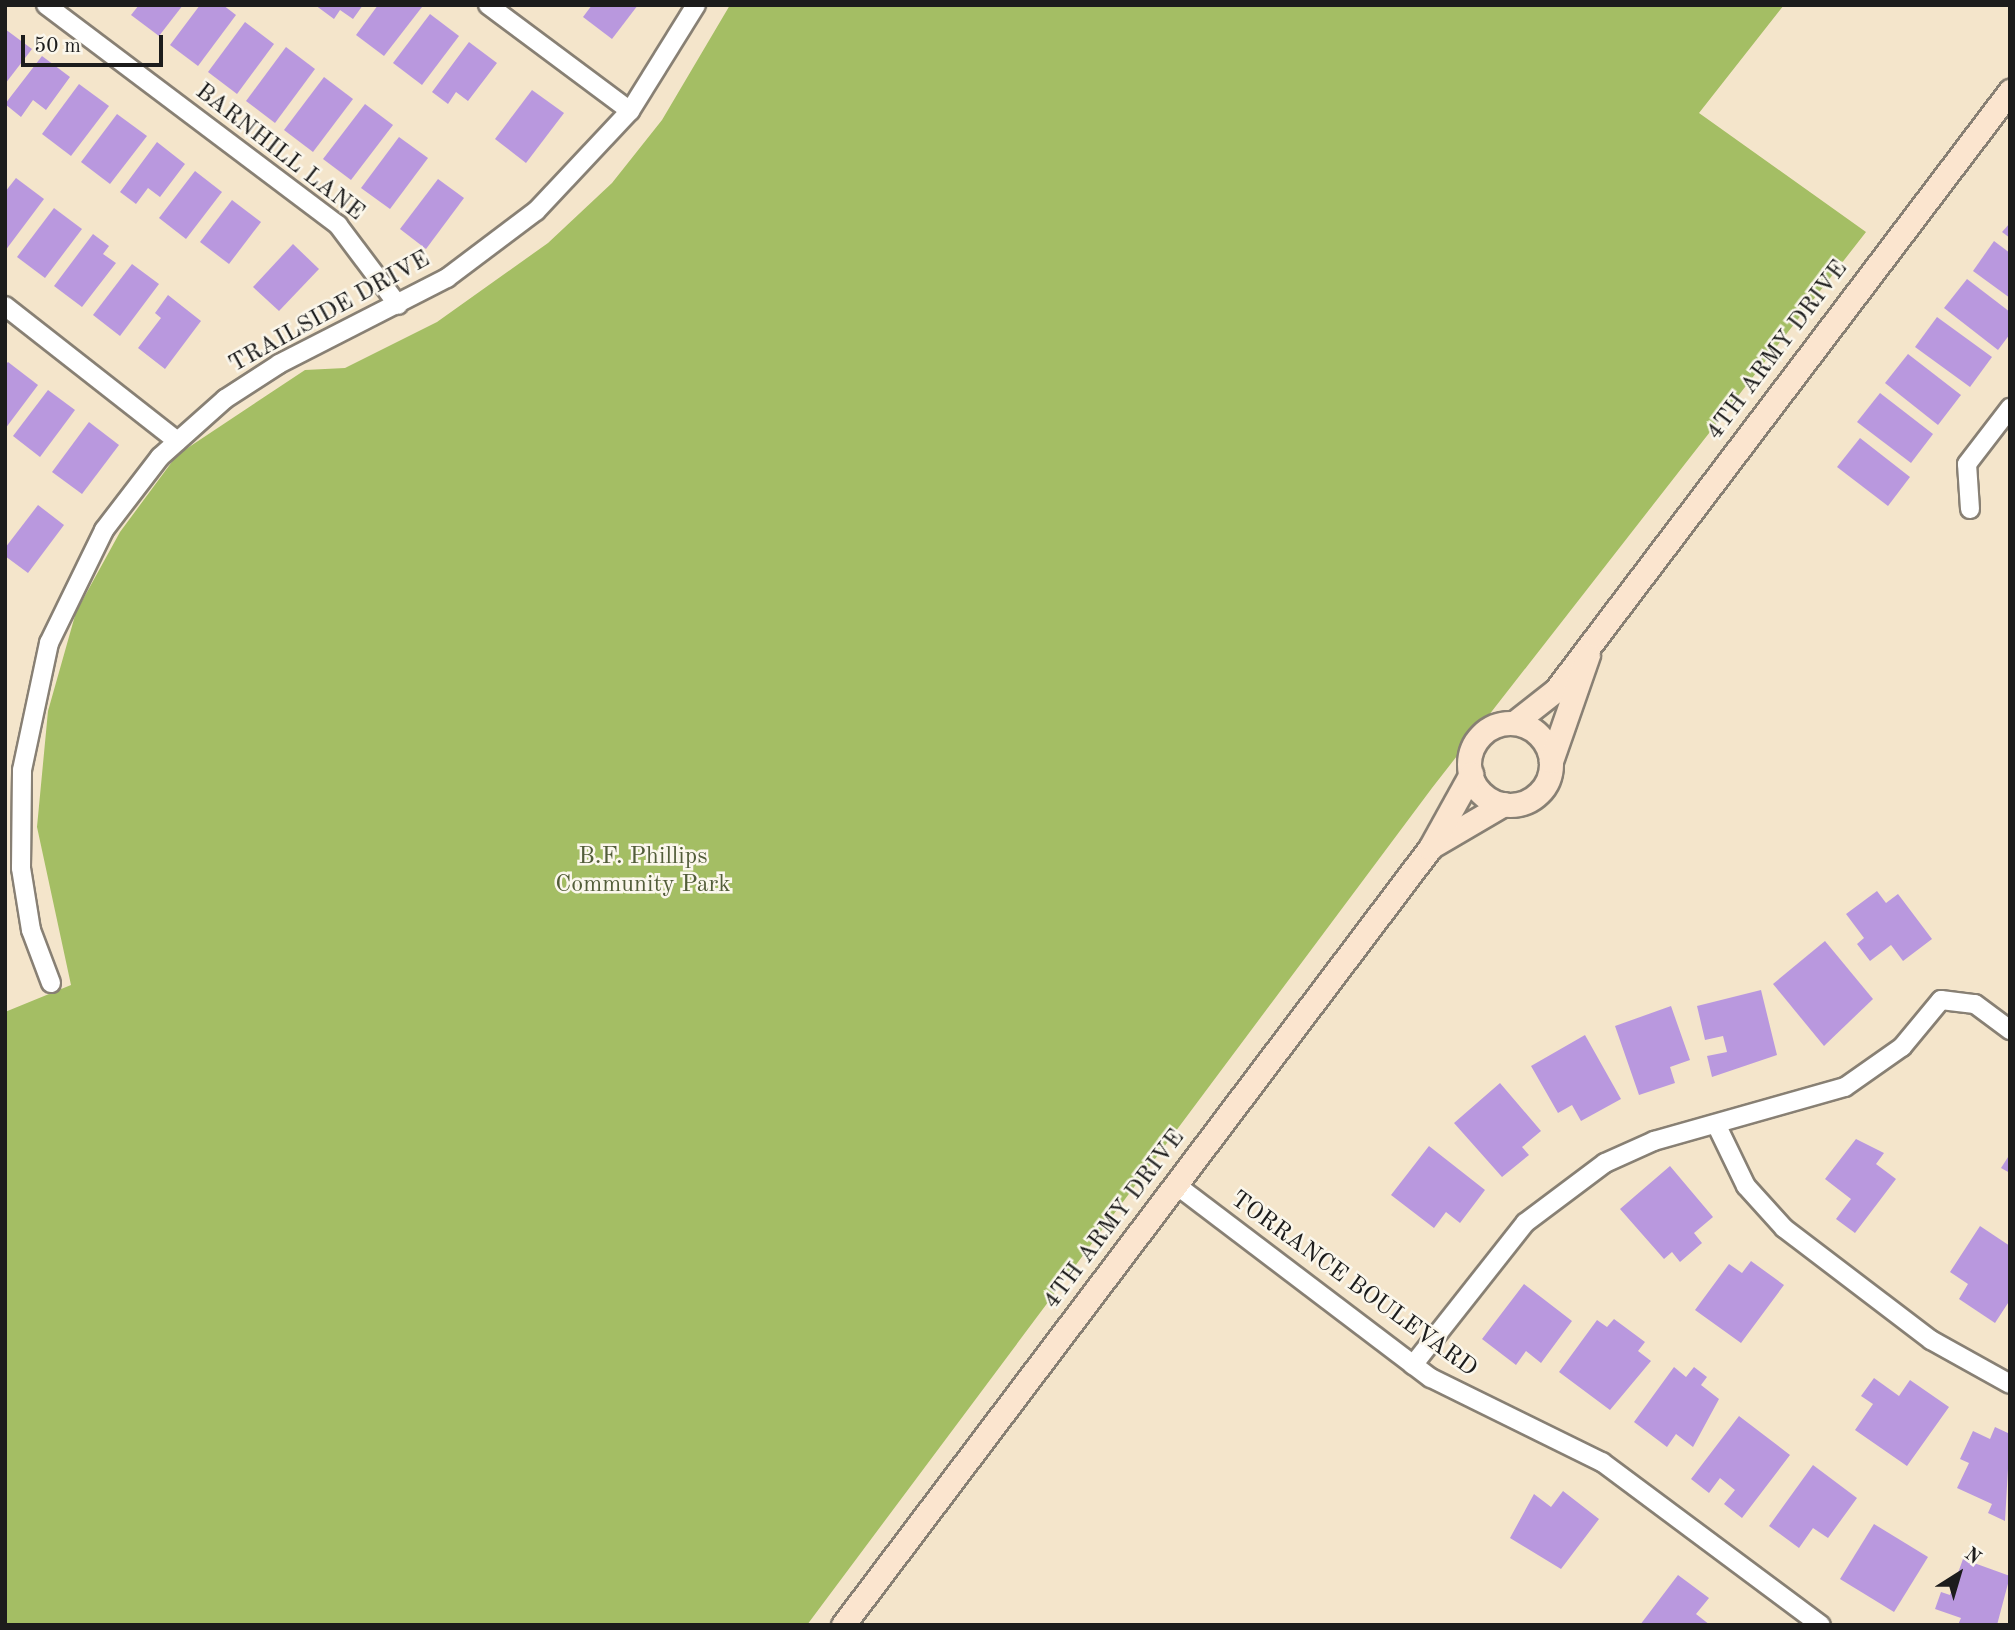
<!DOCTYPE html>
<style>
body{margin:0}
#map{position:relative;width:2015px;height:1630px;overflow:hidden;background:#f4e5cb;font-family:"Old Standard TT",serif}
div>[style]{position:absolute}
.green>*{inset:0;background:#a4be64}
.building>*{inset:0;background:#b998de}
.roads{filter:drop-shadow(2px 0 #888074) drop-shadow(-2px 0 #888074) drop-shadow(0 2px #888074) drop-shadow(0 -2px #888074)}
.street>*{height:18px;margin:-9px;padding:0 9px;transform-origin:9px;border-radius:9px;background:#fff}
.secondary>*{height:23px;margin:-11.5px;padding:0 11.5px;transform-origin:11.5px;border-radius:11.5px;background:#fbe5cf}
.secondary>.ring{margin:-11.5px;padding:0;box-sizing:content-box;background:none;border:23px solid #fbe5cf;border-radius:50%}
span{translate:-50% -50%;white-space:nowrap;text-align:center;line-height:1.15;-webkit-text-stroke:5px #fbf7ec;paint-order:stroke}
.street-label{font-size:24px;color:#1c1c1c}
.park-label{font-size:24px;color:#525d39}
.frame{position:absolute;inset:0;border:7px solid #1c1c1c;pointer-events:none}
.north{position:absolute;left:1924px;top:1539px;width:70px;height:70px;-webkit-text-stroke:5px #fbf7ec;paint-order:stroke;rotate:37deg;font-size:19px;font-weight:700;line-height:28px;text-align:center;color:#1c1c1c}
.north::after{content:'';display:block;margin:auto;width:24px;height:32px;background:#1c1c1c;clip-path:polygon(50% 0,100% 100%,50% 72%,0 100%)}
.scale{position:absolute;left:21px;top:35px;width:142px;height:32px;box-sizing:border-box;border:4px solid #1c1c1c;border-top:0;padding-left:9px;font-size:21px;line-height:24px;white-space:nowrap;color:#1c1c1c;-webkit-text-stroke:5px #fbf7ec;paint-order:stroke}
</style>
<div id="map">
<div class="green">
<i style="clip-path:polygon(730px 5px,1784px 5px,1699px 113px,1866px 232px,1432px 788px,807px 1625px,5px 1625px,5px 1012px,71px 985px,37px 827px,48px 711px,76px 612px,120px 532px,177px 455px,305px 370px,345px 368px,437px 322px,548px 243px,612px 183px,662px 120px)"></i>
</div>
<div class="building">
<i style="clip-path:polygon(139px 5px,183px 5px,159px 36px,131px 15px)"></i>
<i style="clip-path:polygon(200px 5px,223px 5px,236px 15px,198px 66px,170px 45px)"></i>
<i style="clip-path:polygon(315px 5px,363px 5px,353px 19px,340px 10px,334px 19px)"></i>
<i style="clip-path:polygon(378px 5px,422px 7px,384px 56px,356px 35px)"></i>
<i style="clip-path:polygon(592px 5px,638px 5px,612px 39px,583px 17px)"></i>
<i style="clip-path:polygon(430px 14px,459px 36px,422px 85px,393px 63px)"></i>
<i style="clip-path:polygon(245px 22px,274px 44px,237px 94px,208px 72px)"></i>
<i style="clip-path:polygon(5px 29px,32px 49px,5px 84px)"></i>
<i style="clip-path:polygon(469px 42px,497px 63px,468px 101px,456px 92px,448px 104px,432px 92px)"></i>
<i style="clip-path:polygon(286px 47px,315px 69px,275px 123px,246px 101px)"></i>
<i style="clip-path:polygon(42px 56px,70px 77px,46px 110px,33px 100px,21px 117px,5px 104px)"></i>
<i style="clip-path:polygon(324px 77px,353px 99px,313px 152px,284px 130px)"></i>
<i style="clip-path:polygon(79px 84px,109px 106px,71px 156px,42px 134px)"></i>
<i style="clip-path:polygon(532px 90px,564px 113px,526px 163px,495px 139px)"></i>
<i style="clip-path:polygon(365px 104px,393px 125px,351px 180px,323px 159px)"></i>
<i style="clip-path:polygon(117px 114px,147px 136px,110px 184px,81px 162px)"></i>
<i style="clip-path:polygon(399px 137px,428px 158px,390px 209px,361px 188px)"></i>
<i style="clip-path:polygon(157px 142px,185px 164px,160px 197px,148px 188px,136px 204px,120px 192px)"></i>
<i style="clip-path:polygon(195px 171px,222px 192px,186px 239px,159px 218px)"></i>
<i style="clip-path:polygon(16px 178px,44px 199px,5px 251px,5px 192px)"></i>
<i style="clip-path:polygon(438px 179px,464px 198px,426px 249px,400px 229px)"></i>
<i style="clip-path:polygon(232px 200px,261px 222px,229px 264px,200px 242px)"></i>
<i style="clip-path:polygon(54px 208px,82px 229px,45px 278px,17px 257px)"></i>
<i style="clip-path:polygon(2010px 223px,2010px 238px,2002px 232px)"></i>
<i style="clip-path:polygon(93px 234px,109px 246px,103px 254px,116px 263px,82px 307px,54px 286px)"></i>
<i style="clip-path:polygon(1994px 241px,2010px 253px,2010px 298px,1973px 271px)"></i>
<i style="clip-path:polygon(293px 244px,319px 269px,279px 311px,253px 287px)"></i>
<i style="clip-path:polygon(132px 264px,159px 284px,120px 336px,93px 315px)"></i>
<i style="clip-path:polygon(1967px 279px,2010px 312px,2010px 334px,1998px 350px,1944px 308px)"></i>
<i style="clip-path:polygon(168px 295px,201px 321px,165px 369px,138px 348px,161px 318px,155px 313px)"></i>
<i style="clip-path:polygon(1937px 317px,1992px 357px,1970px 387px,1915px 347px)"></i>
<i style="clip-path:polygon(1908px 354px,1961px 395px,1938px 425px,1885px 383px)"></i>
<i style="clip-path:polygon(8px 362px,38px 385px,5px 429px,5px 365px)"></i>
<i style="clip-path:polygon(48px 390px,75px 410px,40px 457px,13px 436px)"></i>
<i style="clip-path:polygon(1880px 393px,1933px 434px,1911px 463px,1857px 422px)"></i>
<i style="clip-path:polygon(89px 422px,119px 445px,82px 494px,52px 472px)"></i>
<i style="clip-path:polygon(1860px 438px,1910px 477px,1888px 506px,1837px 467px)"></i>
<i style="clip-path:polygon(38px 505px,64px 525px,28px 573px,5px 556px,5px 548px)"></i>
<i style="clip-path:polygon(1877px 891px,1886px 903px,1898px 894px,1932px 939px,1903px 961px,1891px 945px,1870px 961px,1857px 944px,1864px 938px,1846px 914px)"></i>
<i style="clip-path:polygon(1825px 941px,1873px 999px,1824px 1046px,1773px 984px)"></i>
<i style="clip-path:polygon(1761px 990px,1777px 1055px,1712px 1077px,1707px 1056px,1727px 1052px,1723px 1036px,1705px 1040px,1697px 1006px)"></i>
<i style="clip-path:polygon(1671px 1006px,1690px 1060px,1670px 1067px,1675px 1083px,1639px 1095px,1615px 1026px)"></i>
<i style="clip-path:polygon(1585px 1035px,1621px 1099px,1581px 1121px,1572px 1105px,1558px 1113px,1531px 1066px)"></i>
<i style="clip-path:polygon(1500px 1083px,1541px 1131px,1522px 1147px,1529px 1155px,1502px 1177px,1454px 1123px)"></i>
<i style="clip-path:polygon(1856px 1139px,1884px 1153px,1876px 1164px,1896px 1179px,1855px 1233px,1836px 1219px,1851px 1199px,1825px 1179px)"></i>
<i style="clip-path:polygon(1429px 1146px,1485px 1190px,1460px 1223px,1446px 1212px,1434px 1228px,1391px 1195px)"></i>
<i style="clip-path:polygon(2010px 1154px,2010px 1173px,2001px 1168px)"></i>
<i style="clip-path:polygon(1670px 1166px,1713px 1217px,1694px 1233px,1702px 1243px,1680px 1262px,1672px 1252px,1664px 1259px,1620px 1209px)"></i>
<i style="clip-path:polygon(1980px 1226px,2010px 1246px,2010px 1300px,1995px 1323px,1959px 1299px,1968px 1284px,1950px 1272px)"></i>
<i style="clip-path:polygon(1751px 1261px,1784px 1285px,1741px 1343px,1695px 1310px,1729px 1264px,1742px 1273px)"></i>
<i style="clip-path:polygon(1524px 1284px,1572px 1321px,1541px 1363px,1526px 1351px,1516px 1365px,1482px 1339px)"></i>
<i style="clip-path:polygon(1614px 1319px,1645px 1342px,1638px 1351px,1651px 1361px,1610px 1410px,1559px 1372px,1597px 1320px,1607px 1327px)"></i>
<i style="clip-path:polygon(1674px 1367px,1686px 1377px,1694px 1367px,1707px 1377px,1701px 1385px,1719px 1399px,1693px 1447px,1676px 1434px,1667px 1447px,1634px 1422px)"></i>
<i style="clip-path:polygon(1874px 1378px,1899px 1396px,1910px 1380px,1949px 1407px,1907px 1466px,1855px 1430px,1873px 1404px,1861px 1396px)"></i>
<i style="clip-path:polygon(1739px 1416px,1790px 1455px,1742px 1518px,1724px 1504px,1735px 1490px,1720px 1478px,1709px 1493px,1691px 1479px)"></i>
<i style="clip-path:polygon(1995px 1427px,2010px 1434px,2005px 1521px,1988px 1513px,1992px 1504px,1957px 1488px,1969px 1463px,1960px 1459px,1973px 1431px,1990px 1439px)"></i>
<i style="clip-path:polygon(1813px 1465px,1857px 1498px,1828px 1538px,1813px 1528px,1799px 1548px,1769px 1526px)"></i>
<i style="clip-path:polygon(1563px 1491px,1599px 1519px,1561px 1569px,1510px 1538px,1534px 1494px,1551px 1507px)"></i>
<i style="clip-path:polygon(1874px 1524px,1928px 1557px,1894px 1612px,1840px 1579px)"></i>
<i style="clip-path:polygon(1963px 1559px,2010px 1576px,1997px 1625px,1958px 1625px,1961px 1618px,1935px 1609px,1941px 1592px,1950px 1595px)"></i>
<i style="clip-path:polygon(1678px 1575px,1709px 1598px,1696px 1614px,1710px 1625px,1640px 1625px)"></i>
</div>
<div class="roads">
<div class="street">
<i style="left:46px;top:5px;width:366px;rotate:37deg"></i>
<i style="left:338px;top:225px;width:100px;rotate:53.1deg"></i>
<i style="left:488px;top:5px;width:177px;rotate:36.7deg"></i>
<i style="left:5px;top:306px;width:219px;rotate:38.1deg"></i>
<i style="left:1970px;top:509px;width:45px;rotate:-93.8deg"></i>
<i style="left:1967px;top:464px;width:71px;rotate:-52.5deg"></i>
<i style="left:51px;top:983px;width:57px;rotate:-110.7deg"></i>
<i style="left:31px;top:930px;width:63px;rotate:-99.2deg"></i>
<i style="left:21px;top:868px;width:98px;rotate:-89.4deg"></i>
<i style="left:22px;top:770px;width:130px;rotate:-78deg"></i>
<i style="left:49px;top:643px;width:126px;rotate:-64deg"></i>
<i style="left:104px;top:530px;width:92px;rotate:-52.5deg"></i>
<i style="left:160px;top:457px;width:87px;rotate:-41.7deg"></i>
<i style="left:225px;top:399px;width:64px;rotate:-32.9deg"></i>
<i style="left:279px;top:364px;width:189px;rotate:-27.1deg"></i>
<i style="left:447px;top:278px;width:111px;rotate:-37deg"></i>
<i style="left:536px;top:211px;width:137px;rotate:-46.8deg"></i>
<i style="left:630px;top:111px;width:125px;rotate:-58.1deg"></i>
<i style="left:1716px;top:1124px;width:69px;rotate:64.2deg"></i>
<i style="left:1746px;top:1186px;width:57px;rotate:47.9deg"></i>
<i style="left:1784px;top:1228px;width:185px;rotate:37.3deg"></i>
<i style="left:1931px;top:1340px;width:90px;rotate:29.1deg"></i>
<i style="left:1175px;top:1184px;width:321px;rotate:37.2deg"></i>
<i style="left:1431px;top:1378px;width:191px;rotate:26.2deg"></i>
<i style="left:1602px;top:1462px;width:273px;rotate:36.7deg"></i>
<i style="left:1413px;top:1365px;width:181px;rotate:-51.7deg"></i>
<i style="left:1525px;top:1223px;width:100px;rotate:-36.9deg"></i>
<i style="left:1605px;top:1163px;width:54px;rotate:-24.2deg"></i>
<i style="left:1654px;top:1141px;width:198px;rotate:-15.8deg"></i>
<i style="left:1845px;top:1087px;width:70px;rotate:-35.1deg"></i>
<i style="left:1902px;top:1047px;width:61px;rotate:-50.3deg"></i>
<i style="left:1941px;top:1000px;width:34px;rotate:7deg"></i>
<i style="left:1975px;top:1004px;width:44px;rotate:36.6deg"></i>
</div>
<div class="secondary">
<i style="left:1514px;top:723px;width:53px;rotate:-38.2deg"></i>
<i style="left:1556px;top:690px;width:752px;rotate:-52.84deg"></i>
<i class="ring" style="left:1469px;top:723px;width:59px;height:59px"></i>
<i style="left:1551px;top:761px;width:112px;rotate:-70.8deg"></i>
<i style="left:1432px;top:846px;width:83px;rotate:-30.3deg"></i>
<i style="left:843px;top:1625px;width:974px;rotate:-52.93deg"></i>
<i style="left:1430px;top:848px;width:85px;rotate:-61deg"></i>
</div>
</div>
<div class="street-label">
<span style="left:279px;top:153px;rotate:38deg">BARNHILL LANE</span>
<span style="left:330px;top:313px;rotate:-29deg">TRAILSIDE DRIVE</span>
<span style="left:1778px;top:351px;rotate:-53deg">4TH ARMY DRIVE</span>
<span style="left:1115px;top:1220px;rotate:-53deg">4TH ARMY DRIVE</span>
<span style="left:1353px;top:1285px;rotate:36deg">TORRANCE BOULEVARD</span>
</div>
<div class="park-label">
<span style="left:643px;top:872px">B.F. Phillips<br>Community Park</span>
</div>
<div class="frame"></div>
<div class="north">N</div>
<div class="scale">50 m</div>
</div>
